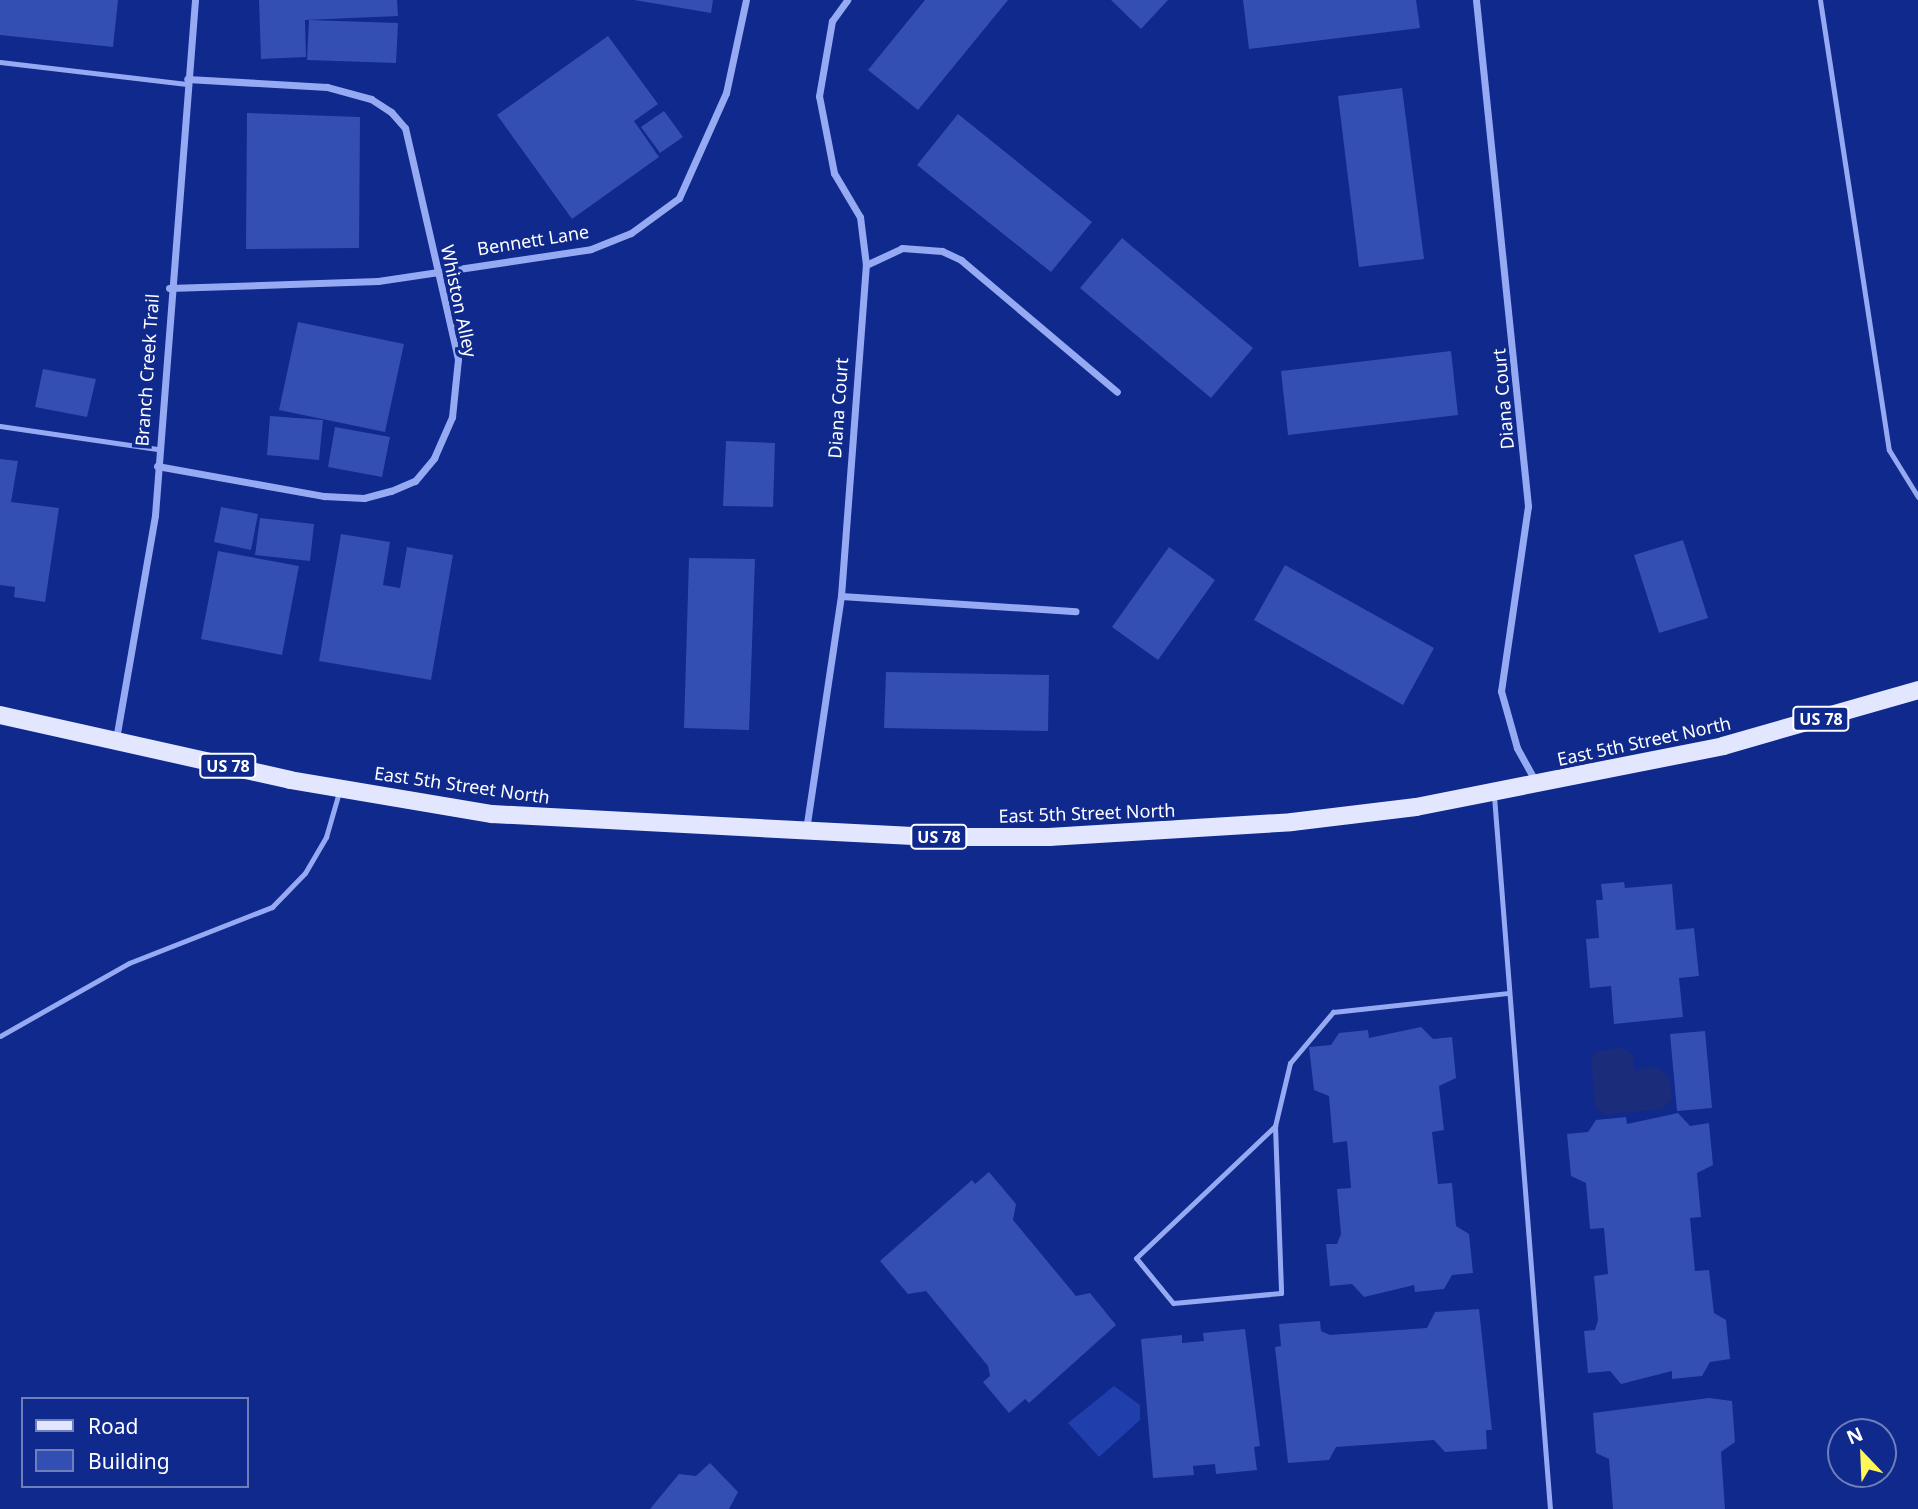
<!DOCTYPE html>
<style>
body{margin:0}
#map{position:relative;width:1918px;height:1509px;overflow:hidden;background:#0f298c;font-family:"Noto Sans",sans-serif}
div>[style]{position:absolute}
.green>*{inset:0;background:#203fac}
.water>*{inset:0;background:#1b2d7a}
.building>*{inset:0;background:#334fb4}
.service>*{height:5px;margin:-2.5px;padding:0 2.5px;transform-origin:2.5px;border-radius:2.5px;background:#96aaf3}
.minor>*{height:7px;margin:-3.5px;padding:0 3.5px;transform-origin:3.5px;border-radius:3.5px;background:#96aaf3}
.primary>*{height:18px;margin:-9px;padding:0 9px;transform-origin:9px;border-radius:9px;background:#e2e6ff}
span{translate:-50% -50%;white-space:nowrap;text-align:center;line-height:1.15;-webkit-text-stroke:7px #0f298c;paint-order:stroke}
.shield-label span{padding:2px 5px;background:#0f298c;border:2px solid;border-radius:5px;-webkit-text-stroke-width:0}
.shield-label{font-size:16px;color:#fff;font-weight:700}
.street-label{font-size:18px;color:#fff}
.legend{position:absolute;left:21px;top:1397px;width:228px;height:91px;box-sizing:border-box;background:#0f298c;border:2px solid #6f7fba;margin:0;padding:9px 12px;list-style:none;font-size:21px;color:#fff}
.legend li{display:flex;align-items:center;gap:14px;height:35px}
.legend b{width:35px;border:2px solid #6f7fba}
.north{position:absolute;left:1827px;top:1418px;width:70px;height:70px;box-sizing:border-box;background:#0f298c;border:2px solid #6f7fba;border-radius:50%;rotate:337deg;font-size:19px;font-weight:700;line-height:28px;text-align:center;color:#fff}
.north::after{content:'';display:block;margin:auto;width:24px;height:32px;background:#fff658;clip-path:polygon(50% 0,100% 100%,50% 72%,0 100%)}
</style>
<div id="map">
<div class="green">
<i style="clip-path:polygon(1114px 1386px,1140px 1405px,1140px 1420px,1099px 1457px,1068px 1423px)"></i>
</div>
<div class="water">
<i style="clip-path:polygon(1622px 1047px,1633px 1055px,1634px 1069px,1656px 1067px,1670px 1077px,1672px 1100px,1662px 1109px,1605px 1115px,1595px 1107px,1591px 1060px,1595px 1052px)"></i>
</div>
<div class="building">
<i style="clip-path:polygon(0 0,118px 0,113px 47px,0 35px)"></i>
<i style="clip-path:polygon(259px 0,397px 0,398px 16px,305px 20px,306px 57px,261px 59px)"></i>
<i style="clip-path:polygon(634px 0,713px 0,711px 13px)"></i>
<i style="clip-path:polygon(925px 0,1008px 0,918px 110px,868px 70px)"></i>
<i style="clip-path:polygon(1111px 0,1168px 0,1141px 29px)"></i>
<i style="clip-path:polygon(1243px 0,1416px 0,1420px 28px,1249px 49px)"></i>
<i style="clip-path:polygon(309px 20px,398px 23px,396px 63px,307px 60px)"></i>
<i style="clip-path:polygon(608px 36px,658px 104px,634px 121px,659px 157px,572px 219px,497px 115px)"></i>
<i style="clip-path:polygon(1402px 88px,1424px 259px,1359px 267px,1338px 96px)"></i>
<i style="clip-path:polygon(664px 111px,683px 137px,660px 153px,641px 127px)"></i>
<i style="clip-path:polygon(247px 113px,360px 117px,359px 248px,246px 249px)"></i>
<i style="clip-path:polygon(958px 114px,1092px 222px,1051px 272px,917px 165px)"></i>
<i style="clip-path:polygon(1122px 238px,1253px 348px,1211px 398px,1080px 288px)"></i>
<i style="clip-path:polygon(298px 322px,404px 344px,385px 432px,279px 410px)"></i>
<i style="clip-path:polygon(1451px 351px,1458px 415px,1288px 435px,1281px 371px)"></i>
<i style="clip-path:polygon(43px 369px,96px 379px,87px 417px,35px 407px)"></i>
<i style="clip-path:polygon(270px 416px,323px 420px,319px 460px,267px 455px)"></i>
<i style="clip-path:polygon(335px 427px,390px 437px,382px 477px,328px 467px)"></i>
<i style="clip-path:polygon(726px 441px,775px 443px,773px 507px,723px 506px)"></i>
<i style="clip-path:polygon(0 459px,18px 461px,11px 502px,59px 508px,45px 602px,14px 597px,15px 587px,0 585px)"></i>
<i style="clip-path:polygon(221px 507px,258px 514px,251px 550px,214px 542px)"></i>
<i style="clip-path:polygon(260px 518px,314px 524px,310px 561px,255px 555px)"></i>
<i style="clip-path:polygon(341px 534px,390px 542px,383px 585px,400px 588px,407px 547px,453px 555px,431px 680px,319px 661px)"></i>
<i style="clip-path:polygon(1683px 540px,1708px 618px,1659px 633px,1634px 555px)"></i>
<i style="clip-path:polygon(1169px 547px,1215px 580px,1158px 660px,1112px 627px)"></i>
<i style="clip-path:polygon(218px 551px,299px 566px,282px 655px,201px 639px)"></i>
<i style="clip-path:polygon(689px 558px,755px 559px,749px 730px,684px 728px)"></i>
<i style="clip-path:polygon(1285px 565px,1434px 648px,1403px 705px,1254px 620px)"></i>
<i style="clip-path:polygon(886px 672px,1049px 675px,1048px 731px,884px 728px)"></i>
<i style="clip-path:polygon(1624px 882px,1625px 888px,1672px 884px,1676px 930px,1694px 928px,1699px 976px,1679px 978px,1683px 1017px,1614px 1024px,1611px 986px,1590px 988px,1586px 939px,1599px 938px,1596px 900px,1603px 900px,1601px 884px)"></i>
<i style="clip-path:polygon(1421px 1027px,1433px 1039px,1452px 1037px,1456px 1078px,1439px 1086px,1444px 1130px,1432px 1132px,1438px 1184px,1452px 1183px,1456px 1226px,1469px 1234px,1473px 1273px,1452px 1275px,1444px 1289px,1415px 1292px,1414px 1285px,1364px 1297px,1352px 1284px,1330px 1286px,1326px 1244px,1337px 1244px,1341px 1234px,1337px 1189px,1351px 1188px,1347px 1141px,1333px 1143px,1329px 1096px,1314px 1090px,1309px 1047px,1331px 1045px,1339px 1033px,1368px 1030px,1369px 1038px)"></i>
<i style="clip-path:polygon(1705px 1031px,1712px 1108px,1677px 1111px,1670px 1034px)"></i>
<i style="clip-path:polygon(1678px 1113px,1690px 1126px,1709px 1123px,1713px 1165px,1697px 1173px,1701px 1217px,1690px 1218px,1695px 1271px,1709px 1270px,1714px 1313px,1726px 1320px,1730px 1359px,1710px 1362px,1702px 1376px,1672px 1379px,1672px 1371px,1621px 1384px,1610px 1371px,1588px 1373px,1584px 1331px,1595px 1330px,1598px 1320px,1594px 1276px,1608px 1274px,1604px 1228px,1590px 1229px,1586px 1183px,1571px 1176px,1567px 1134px,1588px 1132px,1596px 1120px,1626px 1117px,1627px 1124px)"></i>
<i style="clip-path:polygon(989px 1172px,1016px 1204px,1013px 1220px,1076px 1296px,1090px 1293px,1116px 1325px,1029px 1403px,1025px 1399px,1009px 1413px,983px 1382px,990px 1376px,988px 1366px,926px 1291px,908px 1294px,880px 1261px,972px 1180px,975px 1184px)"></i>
<i style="clip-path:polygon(1479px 1309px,1492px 1430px,1486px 1430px,1487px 1449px,1445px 1452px,1434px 1440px,1336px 1447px,1329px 1460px,1288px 1463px,1275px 1347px,1281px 1346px,1279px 1324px,1320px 1321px,1321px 1331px,1330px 1335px,1427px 1328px,1435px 1312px)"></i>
<i style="clip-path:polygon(1245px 1329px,1260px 1446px,1254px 1447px,1257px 1470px,1216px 1474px,1215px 1464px,1193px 1466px,1194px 1475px,1153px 1478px,1141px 1339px,1182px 1335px,1182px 1343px,1204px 1341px,1203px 1333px)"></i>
<i style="clip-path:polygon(1709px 1398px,1732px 1401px,1735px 1442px,1721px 1452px,1725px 1509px,1613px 1509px,1609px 1459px,1596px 1453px,1593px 1413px)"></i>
<i style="clip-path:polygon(710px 1463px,738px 1492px,729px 1509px,650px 1509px,679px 1474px,696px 1476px)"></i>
</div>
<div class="service">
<i style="left:1820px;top:0;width:455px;rotate:81.3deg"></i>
<i style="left:1889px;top:450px;width:55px;rotate:58.3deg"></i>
<i style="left:0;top:62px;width:188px;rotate:6.7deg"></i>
<i style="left:0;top:426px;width:159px;rotate:8.3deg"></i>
<i style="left:1494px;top:796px;width:715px;rotate:85.51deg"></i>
<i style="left:0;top:1036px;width:148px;rotate:-29.5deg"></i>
<i style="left:129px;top:963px;width:154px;rotate:-21.4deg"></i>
<i style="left:272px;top:907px;width:47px;rotate:-45.9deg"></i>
<i style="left:305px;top:873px;width:42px;rotate:-59.7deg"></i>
<i style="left:326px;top:837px;width:47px;rotate:-73.9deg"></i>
<i style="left:1275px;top:1126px;width:167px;rotate:87.9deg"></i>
<i style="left:1281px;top:1293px;width:108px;rotate:174.7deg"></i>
<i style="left:1173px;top:1303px;width:58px;rotate:-129.4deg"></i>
<i style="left:1136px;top:1258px;width:192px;rotate:-43.5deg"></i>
<i style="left:1275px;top:1126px;width:65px;rotate:-76.6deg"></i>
<i style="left:1290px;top:1063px;width:67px;rotate:-49.9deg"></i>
<i style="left:1333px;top:1012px;width:177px;rotate:-6.2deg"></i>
</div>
<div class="minor">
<i style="left:1476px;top:0;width:509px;rotate:84.13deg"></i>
<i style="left:1528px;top:506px;width:187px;rotate:98.3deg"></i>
<i style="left:1501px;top:691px;width:59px;rotate:74.3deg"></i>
<i style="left:1517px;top:748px;width:39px;rotate:61deg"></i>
<i style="left:866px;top:265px;width:40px;rotate:-25deg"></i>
<i style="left:902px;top:248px;width:40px;rotate:4.3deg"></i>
<i style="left:942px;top:251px;width:21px;rotate:25deg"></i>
<i style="left:961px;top:260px;width:204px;rotate:40.2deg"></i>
<i style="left:169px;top:288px;width:209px;rotate:-1.9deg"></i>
<i style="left:378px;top:281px;width:215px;rotate:-8.5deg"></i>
<i style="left:591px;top:249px;width:43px;rotate:-21.8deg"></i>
<i style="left:631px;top:233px;width:59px;rotate:-36.1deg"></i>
<i style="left:679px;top:198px;width:115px;rotate:-65.9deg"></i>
<i style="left:726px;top:93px;width:95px;rotate:-77.9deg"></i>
<i style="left:157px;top:466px;width:170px;rotate:10.2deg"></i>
<i style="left:324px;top:496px;width:40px;rotate:2.9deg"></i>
<i style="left:364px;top:498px;width:28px;rotate:-15deg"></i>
<i style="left:391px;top:491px;width:26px;rotate:-23deg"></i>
<i style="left:415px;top:481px;width:30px;rotate:-50deg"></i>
<i style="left:434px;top:458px;width:45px;rotate:-66.3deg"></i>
<i style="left:452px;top:417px;width:58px;rotate:-84.1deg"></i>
<i style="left:458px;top:359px;width:237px;rotate:-102.9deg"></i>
<i style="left:405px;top:128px;width:21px;rotate:-131deg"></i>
<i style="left:391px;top:112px;width:24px;rotate:-147deg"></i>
<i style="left:371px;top:99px;width:46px;rotate:-164.7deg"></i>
<i style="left:327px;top:87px;width:140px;rotate:-176.7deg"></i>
<i style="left:841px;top:596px;width:235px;rotate:3.7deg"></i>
<i style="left:116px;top:739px;width:227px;rotate:-80.1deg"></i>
<i style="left:155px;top:515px;width:517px;rotate:-85.56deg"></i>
<i style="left:806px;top:830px;width:237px;rotate:-81.5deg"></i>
<i style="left:841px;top:596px;width:332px;rotate:-85.7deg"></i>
<i style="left:866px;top:265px;width:48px;rotate:-97.1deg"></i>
<i style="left:860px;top:217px;width:51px;rotate:-120.6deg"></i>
<i style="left:834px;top:173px;width:78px;rotate:-101deg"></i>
<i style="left:819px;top:96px;width:76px;rotate:-80.2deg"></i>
<i style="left:832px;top:21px;width:26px;rotate:-54deg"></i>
</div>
<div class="primary">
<i style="left:0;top:715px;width:297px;rotate:12.6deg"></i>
<i style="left:290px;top:780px;width:205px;rotate:9.6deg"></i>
<i style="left:492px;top:814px;width:436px;rotate:3deg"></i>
<i style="left:927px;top:837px;width:122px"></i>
<i style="left:1049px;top:837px;width:243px;rotate:-3.5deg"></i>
<i style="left:1292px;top:822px;width:125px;rotate:-6.9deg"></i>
<i style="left:1416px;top:807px;width:313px;rotate:-11.2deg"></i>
<i style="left:1723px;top:746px;width:203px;rotate:-16deg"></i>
</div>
<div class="shield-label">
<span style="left:1821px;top:719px">US 78</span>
<span style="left:228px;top:766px">US 78</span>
<span style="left:939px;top:837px">US 78</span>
</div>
<div class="street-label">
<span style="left:533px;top:240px;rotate:-9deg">Bennett Lane</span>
<span style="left:459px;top:301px;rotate:78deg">Whiston Alley</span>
<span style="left:147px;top:370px;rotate:-86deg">Branch Creek Trail</span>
<span style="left:1503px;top:399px;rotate:-95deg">Diana Court</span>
<span style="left:838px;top:408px;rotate:-86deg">Diana Court</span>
<span style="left:1644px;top:741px;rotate:-12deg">East 5th Street North</span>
<span style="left:462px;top:785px;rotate:8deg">East 5th Street North</span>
<span style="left:1087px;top:813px;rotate:-2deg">East 5th Street North</span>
</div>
<ul class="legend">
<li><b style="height:9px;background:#e2e6ff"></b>Road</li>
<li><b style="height:19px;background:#334fb4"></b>Building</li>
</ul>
<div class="north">N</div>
</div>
